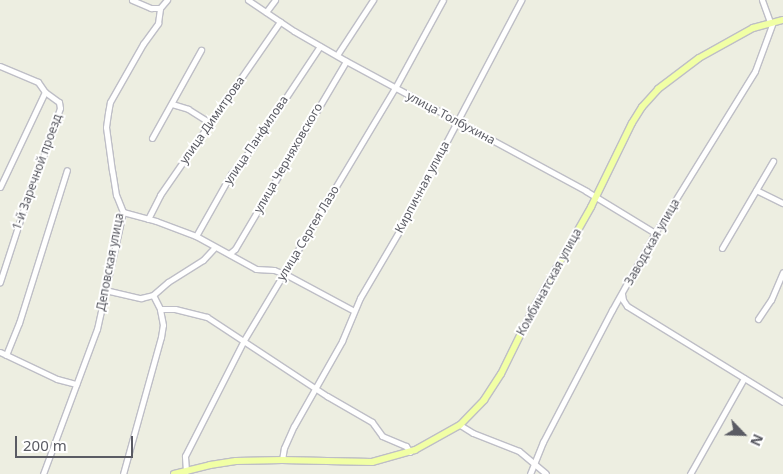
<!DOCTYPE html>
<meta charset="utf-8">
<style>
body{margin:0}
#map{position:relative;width:783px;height:474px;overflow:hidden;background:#edeee1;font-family:"Noto Sans",sans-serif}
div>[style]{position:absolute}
.roads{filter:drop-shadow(1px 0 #bebec6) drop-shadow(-1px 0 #bebec6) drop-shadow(0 1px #bebec6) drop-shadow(0 -1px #bebec6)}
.minor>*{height:5px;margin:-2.5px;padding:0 2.5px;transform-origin:2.5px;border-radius:2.5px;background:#fff}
.major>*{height:6px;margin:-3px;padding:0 3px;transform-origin:3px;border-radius:3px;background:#f1ffa5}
span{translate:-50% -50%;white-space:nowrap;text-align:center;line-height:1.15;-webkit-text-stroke:4px #fff;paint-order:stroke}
.street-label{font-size:12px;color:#5a5b63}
.north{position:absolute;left:718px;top:409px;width:50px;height:50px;-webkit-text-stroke:4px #fff;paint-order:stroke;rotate:114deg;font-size:14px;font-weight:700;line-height:20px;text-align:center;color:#5a5b63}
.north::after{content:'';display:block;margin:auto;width:18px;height:22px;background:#5a5b63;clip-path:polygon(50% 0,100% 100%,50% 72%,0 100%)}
.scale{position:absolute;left:15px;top:436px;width:118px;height:22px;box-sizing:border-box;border:2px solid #5a5b63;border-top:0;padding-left:6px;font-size:15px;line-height:18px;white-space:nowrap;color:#5a5b63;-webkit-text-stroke:4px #fff;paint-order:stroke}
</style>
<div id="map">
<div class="roads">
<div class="minor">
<i style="left:132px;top:0;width:21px;rotate:23deg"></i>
<i style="left:151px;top:8px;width:9px"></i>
<i style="left:248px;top:0;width:55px;rotate:34deg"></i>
<i style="left:294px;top:31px;width:60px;rotate:30deg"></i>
<i style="left:346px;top:61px;width:273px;rotate:28.4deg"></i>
<i style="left:586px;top:191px;width:81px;rotate:31.3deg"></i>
<i style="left:762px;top:0;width:23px;rotate:70deg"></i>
<i style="left:266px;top:12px;width:15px;rotate:-53deg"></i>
<i style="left:337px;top:55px;width:66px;rotate:-56.8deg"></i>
<i style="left:0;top:66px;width:41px;rotate:22.8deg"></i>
<i style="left:38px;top:82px;width:12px;rotate:55deg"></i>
<i style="left:45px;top:92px;width:17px;rotate:36deg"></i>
<i style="left:59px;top:102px;width:6px;rotate:81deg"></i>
<i style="left:60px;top:108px;width:58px;rotate:109.1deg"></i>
<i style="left:41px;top:163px;width:13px;rotate:119deg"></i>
<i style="left:35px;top:174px;width:114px;rotate:108deg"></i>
<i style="left:172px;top:104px;width:17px;rotate:17deg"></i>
<i style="left:188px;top:109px;width:26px;rotate:32deg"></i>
<i style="left:152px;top:138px;width:101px;rotate:-60.9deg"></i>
<i style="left:0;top:187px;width:105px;rotate:-64.7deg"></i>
<i style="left:756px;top:190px;width:30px;rotate:26deg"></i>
<i style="left:123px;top:212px;width:34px;rotate:15deg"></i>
<i style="left:156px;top:221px;width:43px;rotate:20.6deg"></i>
<i style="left:196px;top:236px;width:68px;rotate:28.8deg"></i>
<i style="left:256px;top:269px;width:18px;rotate:3deg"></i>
<i style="left:274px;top:270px;width:14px;rotate:21deg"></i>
<i style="left:287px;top:275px;width:76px;rotate:28.2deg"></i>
<i style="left:148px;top:219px;width:27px;rotate:-63deg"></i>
<i style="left:160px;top:195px;width:211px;rotate:-55.3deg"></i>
<i style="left:196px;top:236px;width:71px;rotate:-60.6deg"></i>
<i style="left:231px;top:174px;width:35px;rotate:-51deg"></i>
<i style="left:253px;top:147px;width:121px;rotate:-56.4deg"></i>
<i style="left:722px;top:248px;width:101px;rotate:-59.6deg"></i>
<i style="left:229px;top:254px;width:8px;rotate:-40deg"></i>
<i style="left:235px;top:249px;width:218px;rotate:-59.4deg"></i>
<i style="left:105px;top:290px;width:37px;rotate:13deg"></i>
<i style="left:141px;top:298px;width:12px;rotate:-14deg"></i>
<i style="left:153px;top:295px;width:16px;rotate:63deg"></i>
<i style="left:622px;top:294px;width:6px;rotate:81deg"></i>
<i style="left:623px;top:300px;width:7px;rotate:56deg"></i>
<i style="left:627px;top:306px;width:183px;rotate:31.6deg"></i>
<i style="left:153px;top:295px;width:20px;rotate:-41deg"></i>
<i style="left:168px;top:282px;width:41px;rotate:-32.2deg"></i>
<i style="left:203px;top:260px;width:16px;rotate:-47deg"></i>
<i style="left:758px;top:319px;width:23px;rotate:-56deg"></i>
<i style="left:771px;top:300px;width:30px;rotate:-67deg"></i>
<i style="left:0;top:352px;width:63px;rotate:25.3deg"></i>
<i style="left:57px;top:379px;width:20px;rotate:15deg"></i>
<i style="left:6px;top:355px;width:35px;rotate:-68deg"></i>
<i style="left:19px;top:323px;width:160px;rotate:-72.6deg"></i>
<i style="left:460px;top:425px;width:15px;rotate:32deg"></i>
<i style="left:473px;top:433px;width:49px;rotate:21.4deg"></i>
<i style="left:519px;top:451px;width:35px;rotate:40deg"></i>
<i style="left:282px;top:460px;width:12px;rotate:-81deg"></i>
<i style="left:284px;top:448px;width:24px;rotate:-66deg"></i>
<i style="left:294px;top:426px;width:98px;rotate:-60.5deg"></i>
<i style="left:342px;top:341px;width:47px;rotate:-67.3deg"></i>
<i style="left:360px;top:298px;width:81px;rotate:-59.6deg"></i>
<i style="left:401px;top:228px;width:258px;rotate:-62.2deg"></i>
<i style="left:186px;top:471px;width:15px;rotate:-94deg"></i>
<i style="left:185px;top:456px;width:130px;rotate:-63deg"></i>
<i style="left:244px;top:340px;width:294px;rotate:-59.1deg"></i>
<i style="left:395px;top:88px;width:100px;rotate:-61.4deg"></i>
<i style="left:43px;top:474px;width:155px;rotate:-69.6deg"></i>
<i style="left:97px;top:329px;width:120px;rotate:-77.5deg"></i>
<i style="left:123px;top:212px;width:18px;rotate:-112deg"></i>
<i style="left:116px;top:195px;width:24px;rotate:-99deg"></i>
<i style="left:112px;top:171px;width:44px;rotate:-97.8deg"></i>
<i style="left:106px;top:127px;width:14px;rotate:-82deg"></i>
<i style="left:108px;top:113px;width:11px;rotate:-80deg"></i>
<i style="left:110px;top:102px;width:67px;rotate:-60.4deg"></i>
<i style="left:143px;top:44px;width:26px;rotate:-54deg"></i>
<i style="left:158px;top:23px;width:15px;rotate:-82deg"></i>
<i style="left:160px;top:8px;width:11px;rotate:-49deg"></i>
<i style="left:123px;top:474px;width:142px;rotate:-74.5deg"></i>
<i style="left:161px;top:337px;width:12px;rotate:-81deg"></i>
<i style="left:163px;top:325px;width:16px;rotate:-101deg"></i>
<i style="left:160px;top:309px;width:15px"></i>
<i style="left:175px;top:309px;width:33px;rotate:14deg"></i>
<i style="left:207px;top:317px;width:144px;rotate:33.4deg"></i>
<i style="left:327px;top:396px;width:52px;rotate:30deg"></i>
<i style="left:372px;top:422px;width:17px;rotate:54deg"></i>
<i style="left:382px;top:436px;width:26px;rotate:23deg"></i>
<i style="left:406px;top:446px;width:7px;rotate:56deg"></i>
<i style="left:530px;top:474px;width:35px;rotate:-68deg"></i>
<i style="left:543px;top:442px;width:149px;rotate:-62.4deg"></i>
<i style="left:612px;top:310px;width:88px;rotate:-60.8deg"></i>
<i style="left:655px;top:233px;width:190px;rotate:-58.3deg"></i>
<i style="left:755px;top:71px;width:52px;rotate:-69.8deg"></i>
<i style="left:690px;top:474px;width:110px;rotate:-60.6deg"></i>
</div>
<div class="major">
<i style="left:174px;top:474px;width:37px;rotate:-14deg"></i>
<i style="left:210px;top:465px;width:26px;rotate:-9deg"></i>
<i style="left:236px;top:461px;width:46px;rotate:-1.2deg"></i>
<i style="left:282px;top:460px;width:90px;rotate:1.3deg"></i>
<i style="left:372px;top:462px;width:45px;rotate:-15.6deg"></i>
<i style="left:415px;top:450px;width:51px;rotate:-29.1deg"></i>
<i style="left:460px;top:425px;width:35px;rotate:-46deg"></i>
<i style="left:484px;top:400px;width:31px;rotate:-57deg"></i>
<i style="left:501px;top:374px;width:70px;rotate:-63.8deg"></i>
<i style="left:532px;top:311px;width:120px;rotate:-60.4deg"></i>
<i style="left:591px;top:207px;width:93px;rotate:-64deg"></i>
<i style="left:632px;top:123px;width:19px;rotate:-58deg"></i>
<i style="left:642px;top:107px;width:24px;rotate:-48deg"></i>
<i style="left:658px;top:89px;width:51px;rotate:-37.1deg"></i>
<i style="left:699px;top:58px;width:62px;rotate:-29.1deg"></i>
<i style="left:753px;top:28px;width:31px;rotate:-15deg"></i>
</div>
</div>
<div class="street-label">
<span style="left:451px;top:118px;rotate:28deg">улица Толбухина</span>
<span style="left:212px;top:120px;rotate:-55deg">улица Димитрова</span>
<span style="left:256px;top:140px;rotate:-56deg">улица Панфилова</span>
<span style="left:288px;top:158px;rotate:-60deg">улица Черняховского</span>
<span style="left:37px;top:172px;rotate:-70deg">1-й Заречной проезд</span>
<span style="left:422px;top:187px;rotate:-62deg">Кирпичная улица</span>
<span style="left:308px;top:233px;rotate:-59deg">улица Сергея Лазо</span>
<span style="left:652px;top:242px;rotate:-60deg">Заводская улица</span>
<span style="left:110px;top:262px;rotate:-79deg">Деповская улица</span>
<span style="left:549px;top:282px;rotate:-61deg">Комбинатская улица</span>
</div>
<div class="north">N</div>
<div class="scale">200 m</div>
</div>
